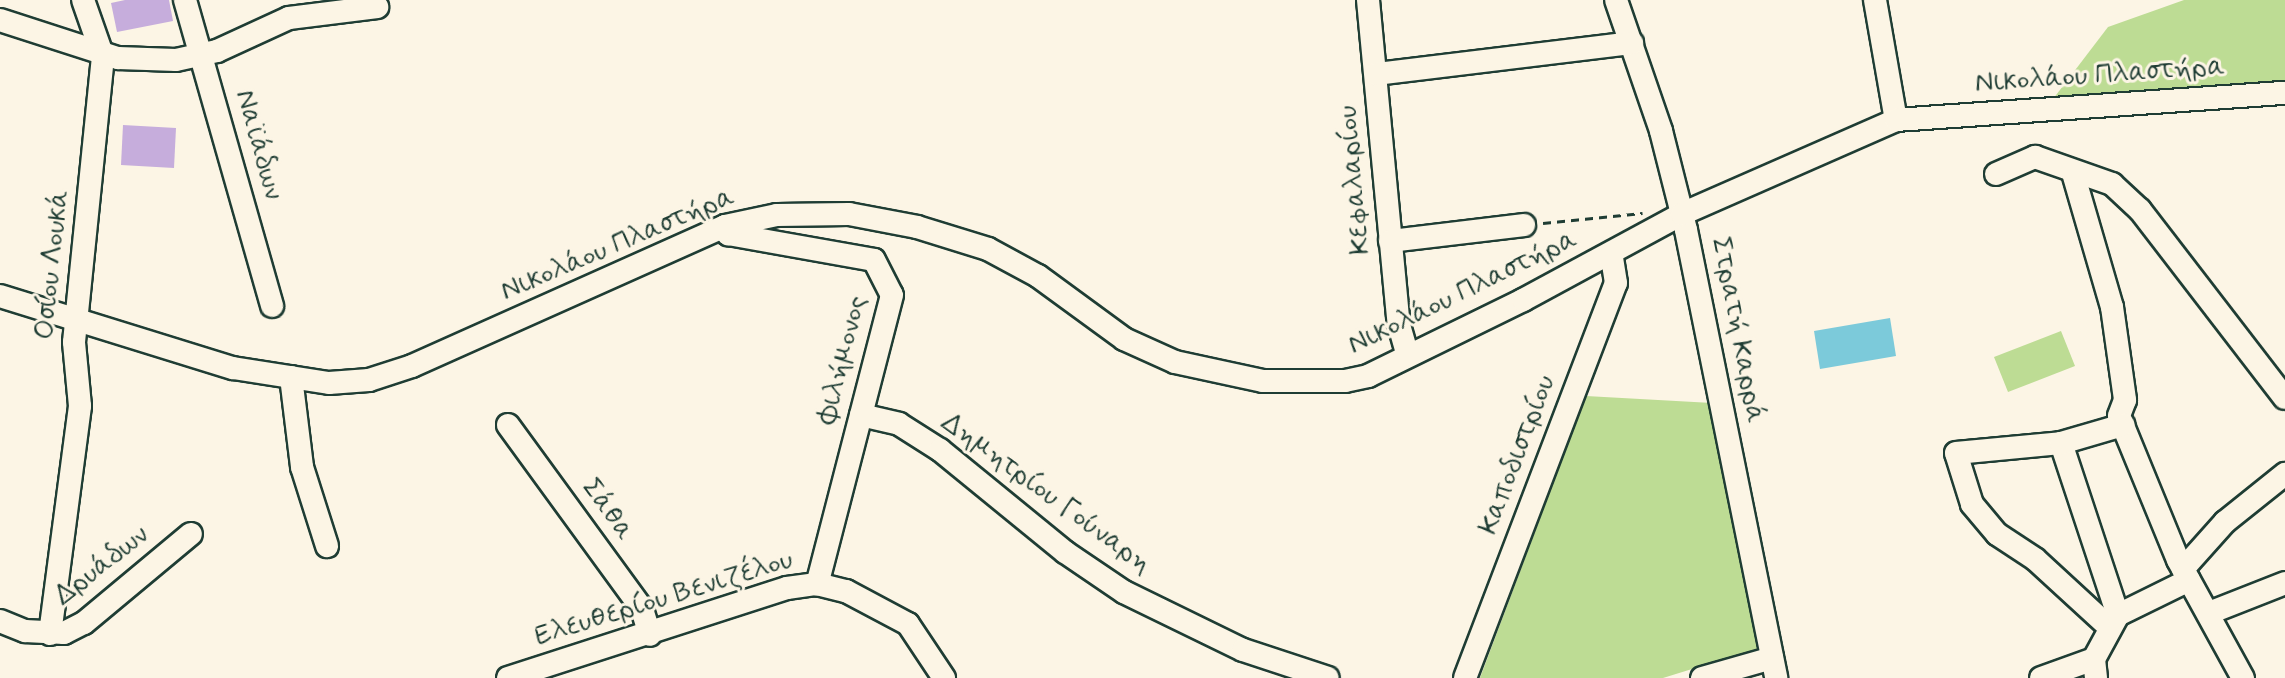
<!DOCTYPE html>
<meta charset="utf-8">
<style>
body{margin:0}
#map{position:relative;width:2285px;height:678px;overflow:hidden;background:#fcf5e5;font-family:Mynerve,sans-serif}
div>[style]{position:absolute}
.green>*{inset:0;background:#bddc94}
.water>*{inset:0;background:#7ccada}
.building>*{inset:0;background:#c6addc}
.path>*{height:3px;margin-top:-1.5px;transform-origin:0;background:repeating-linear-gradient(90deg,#1f3d34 0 8px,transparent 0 14px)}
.roads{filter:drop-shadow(2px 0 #1f3d34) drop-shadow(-2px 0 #1f3d34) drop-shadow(0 2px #1f3d34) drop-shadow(0 -2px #1f3d34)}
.minor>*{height:22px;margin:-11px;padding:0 11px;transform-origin:11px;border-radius:11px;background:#fcf5e5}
span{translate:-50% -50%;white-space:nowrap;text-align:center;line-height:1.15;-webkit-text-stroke:6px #fcf5e5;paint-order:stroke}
.street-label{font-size:28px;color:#1f3d34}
</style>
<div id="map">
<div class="green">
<i style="clip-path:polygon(2184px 0,2285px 0,2285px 83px,2050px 103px,2108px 27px)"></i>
<i style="clip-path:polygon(2061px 331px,2075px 366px,2008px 392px,1994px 357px)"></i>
<i style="clip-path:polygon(1586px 396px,1712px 403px,1763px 647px,1663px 678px,1480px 678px)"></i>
</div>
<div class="water">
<i style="clip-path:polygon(1890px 318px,1896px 356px,1820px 369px,1814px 331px)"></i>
</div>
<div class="building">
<i style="clip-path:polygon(125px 0,169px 0,173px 21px,117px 32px,111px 3px)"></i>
<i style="clip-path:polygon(123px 125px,176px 128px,174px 168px,121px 165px)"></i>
</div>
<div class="path">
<i style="left:1543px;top:223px;width:100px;rotate:-5.7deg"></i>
</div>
<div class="roads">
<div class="minor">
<i style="left:185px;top:0;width:318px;rotate:74.1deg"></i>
<i style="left:1368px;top:0;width:326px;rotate:84.6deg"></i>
<i style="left:1399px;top:325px;width:29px;rotate:74deg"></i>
<i style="left:1616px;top:0;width:139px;rotate:71deg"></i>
<i style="left:1661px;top:131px;width:102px;rotate:75.8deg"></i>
<i style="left:1686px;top:230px;width:457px;rotate:78.6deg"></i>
<i style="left:1875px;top:0;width:122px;rotate:80.1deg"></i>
<i style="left:0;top:20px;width:124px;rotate:17.9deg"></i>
<i style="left:118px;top:58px;width:58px;rotate:2deg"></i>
<i style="left:176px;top:60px;width:42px;rotate:-12.4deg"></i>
<i style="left:217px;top:51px;width:79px;rotate:-24.6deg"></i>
<i style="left:289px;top:18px;width:89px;rotate:-7.1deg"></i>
<i style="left:1376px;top:74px;width:258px;rotate:-6.9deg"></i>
<i style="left:2073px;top:173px;width:140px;rotate:73.8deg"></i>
<i style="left:2112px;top:307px;width:94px;rotate:82deg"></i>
<i style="left:2125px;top:400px;width:17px;rotate:111deg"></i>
<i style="left:2119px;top:416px;width:156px;rotate:67.7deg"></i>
<i style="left:2178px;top:560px;width:135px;rotate:61.2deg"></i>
<i style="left:1996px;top:174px;width:43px;rotate:-23.6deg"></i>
<i style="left:2035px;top:157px;width:82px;rotate:19.3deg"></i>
<i style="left:2112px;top:184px;width:38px;rotate:43deg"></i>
<i style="left:2140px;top:210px;width:237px;rotate:52.4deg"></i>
<i style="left:725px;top:226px;width:9px;rotate:69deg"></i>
<i style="left:728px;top:234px;width:148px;rotate:10.1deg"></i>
<i style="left:874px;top:260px;width:39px;rotate:63deg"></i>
<i style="left:892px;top:295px;width:299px;rotate:104.5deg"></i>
<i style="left:1390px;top:241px;width:135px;rotate:-6.8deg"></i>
<i style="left:0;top:296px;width:244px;rotate:17.2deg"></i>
<i style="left:233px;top:368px;width:97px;rotate:8.9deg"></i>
<i style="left:329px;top:383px;width:40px;rotate:-4.3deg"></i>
<i style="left:369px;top:380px;width:45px;rotate:-18deg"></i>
<i style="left:412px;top:366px;width:343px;rotate:-24.1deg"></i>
<i style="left:725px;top:226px;width:53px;rotate:-11.9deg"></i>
<i style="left:777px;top:215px;width:72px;rotate:-0.8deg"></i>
<i style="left:849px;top:214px;width:69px;rotate:10.8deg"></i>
<i style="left:917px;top:227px;width:74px;rotate:17.2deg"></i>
<i style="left:988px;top:249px;width:57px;rotate:28.4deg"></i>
<i style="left:1038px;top:276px;width:107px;rotate:36.2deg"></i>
<i style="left:1124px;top:339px;width:56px;rotate:24.3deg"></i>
<i style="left:1175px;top:362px;width:90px;rotate:12.2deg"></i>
<i style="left:1263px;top:381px;width:82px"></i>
<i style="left:1345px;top:381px;width:24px;rotate:-12deg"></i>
<i style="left:1368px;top:376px;width:173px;rotate:-26.1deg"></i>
<i style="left:1523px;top:300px;width:181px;rotate:-28.4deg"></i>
<i style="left:1682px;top:214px;width:234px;rotate:-23.7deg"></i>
<i style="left:1896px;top:120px;width:390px;rotate:-4deg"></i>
<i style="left:291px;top:377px;width:91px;rotate:83deg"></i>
<i style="left:302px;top:467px;width:83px;rotate:72.4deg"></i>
<i style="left:861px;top:415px;width:39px;rotate:13deg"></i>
<i style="left:899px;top:424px;width:49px;rotate:32.4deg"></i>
<i style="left:940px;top:450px;width:161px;rotate:39.2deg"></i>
<i style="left:1065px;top:552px;width:71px;rotate:34.1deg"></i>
<i style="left:1124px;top:592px;width:132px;rotate:26deg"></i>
<i style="left:1243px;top:650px;width:89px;rotate:18.2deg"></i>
<i style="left:508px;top:425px;width:228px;rotate:53.9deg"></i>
<i style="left:642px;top:609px;width:27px;rotate:73deg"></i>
<i style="left:2061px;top:443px;width:181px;rotate:71.7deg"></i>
<i style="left:2183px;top:569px;width:63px;rotate:-48.2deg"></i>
<i style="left:2225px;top:522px;width:77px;rotate:-38.7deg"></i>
<i style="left:2209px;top:613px;width:82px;rotate:-21.5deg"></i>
<i style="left:0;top:621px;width:27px;rotate:22deg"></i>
<i style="left:25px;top:631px;width:39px;rotate:3deg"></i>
<i style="left:64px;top:633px;width:22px;rotate:-27deg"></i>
<i style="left:84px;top:623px;width:139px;rotate:-39.8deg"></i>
<i style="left:2109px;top:627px;width:100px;rotate:-137.4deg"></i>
<i style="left:2035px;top:559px;width:45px;rotate:-146.7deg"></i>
<i style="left:1997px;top:534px;width:39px;rotate:-130deg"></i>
<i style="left:1972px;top:504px;width:53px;rotate:-107.4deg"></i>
<i style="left:1956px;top:453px;width:105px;rotate:-5.4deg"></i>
<i style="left:2061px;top:443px;width:65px;rotate:-16.2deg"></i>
<i style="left:50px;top:634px;width:230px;rotate:-82.5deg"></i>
<i style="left:80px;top:406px;width:64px;rotate:-95.4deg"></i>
<i style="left:74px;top:342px;width:286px;rotate:-84.2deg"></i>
<i style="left:103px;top:57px;width:60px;rotate:-109.3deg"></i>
<i style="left:508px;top:678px;width:293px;rotate:-17.9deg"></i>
<i style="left:787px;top:588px;width:30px;rotate:-8deg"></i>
<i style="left:817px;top:584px;width:30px;rotate:14deg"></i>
<i style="left:846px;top:591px;width:70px;rotate:28deg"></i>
<i style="left:908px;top:624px;width:65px;rotate:56.3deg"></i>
<i style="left:1465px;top:678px;width:423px;rotate:-69.1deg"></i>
<i style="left:1616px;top:283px;width:30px;rotate:-99deg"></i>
<i style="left:1702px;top:678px;width:73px;rotate:-15.9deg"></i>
<i style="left:2041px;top:678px;width:56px;rotate:-19.7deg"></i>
<i style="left:2096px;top:678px;width:19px;rotate:-96deg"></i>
<i style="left:2094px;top:659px;width:50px;rotate:-61.4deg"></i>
<i style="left:2118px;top:615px;width:79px;rotate:-26.2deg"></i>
</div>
</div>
<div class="street-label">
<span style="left:2100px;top:76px;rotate:-4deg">Νικολάου Πλαστήρα</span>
<span style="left:258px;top:145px;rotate:74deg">Ναϊάδων</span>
<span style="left:1355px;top:180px;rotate:-95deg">Κεφαλαρίου</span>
<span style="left:618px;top:245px;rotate:-23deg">Νικολάου Πλαστήρα</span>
<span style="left:53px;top:265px;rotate:-84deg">Οσίου Λουκά</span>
<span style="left:1463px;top:293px;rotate:-26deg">Νικολάου Πλαστήρα</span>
<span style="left:1737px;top:330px;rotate:79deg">Στρατή Καρρά</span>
<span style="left:843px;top:360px;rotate:-76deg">Φιλήμονος</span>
<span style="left:1518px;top:455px;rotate:-69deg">Καποδιστρίου</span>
<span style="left:1046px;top:494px;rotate:36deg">Δημητρίου Γούναρη</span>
<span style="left:607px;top:510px;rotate:54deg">Σάθα</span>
<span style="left:102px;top:566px;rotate:-38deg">Δρυάδων</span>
<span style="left:664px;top:599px;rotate:-17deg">Ελευθερίου Βενιζέλου</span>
</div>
</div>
